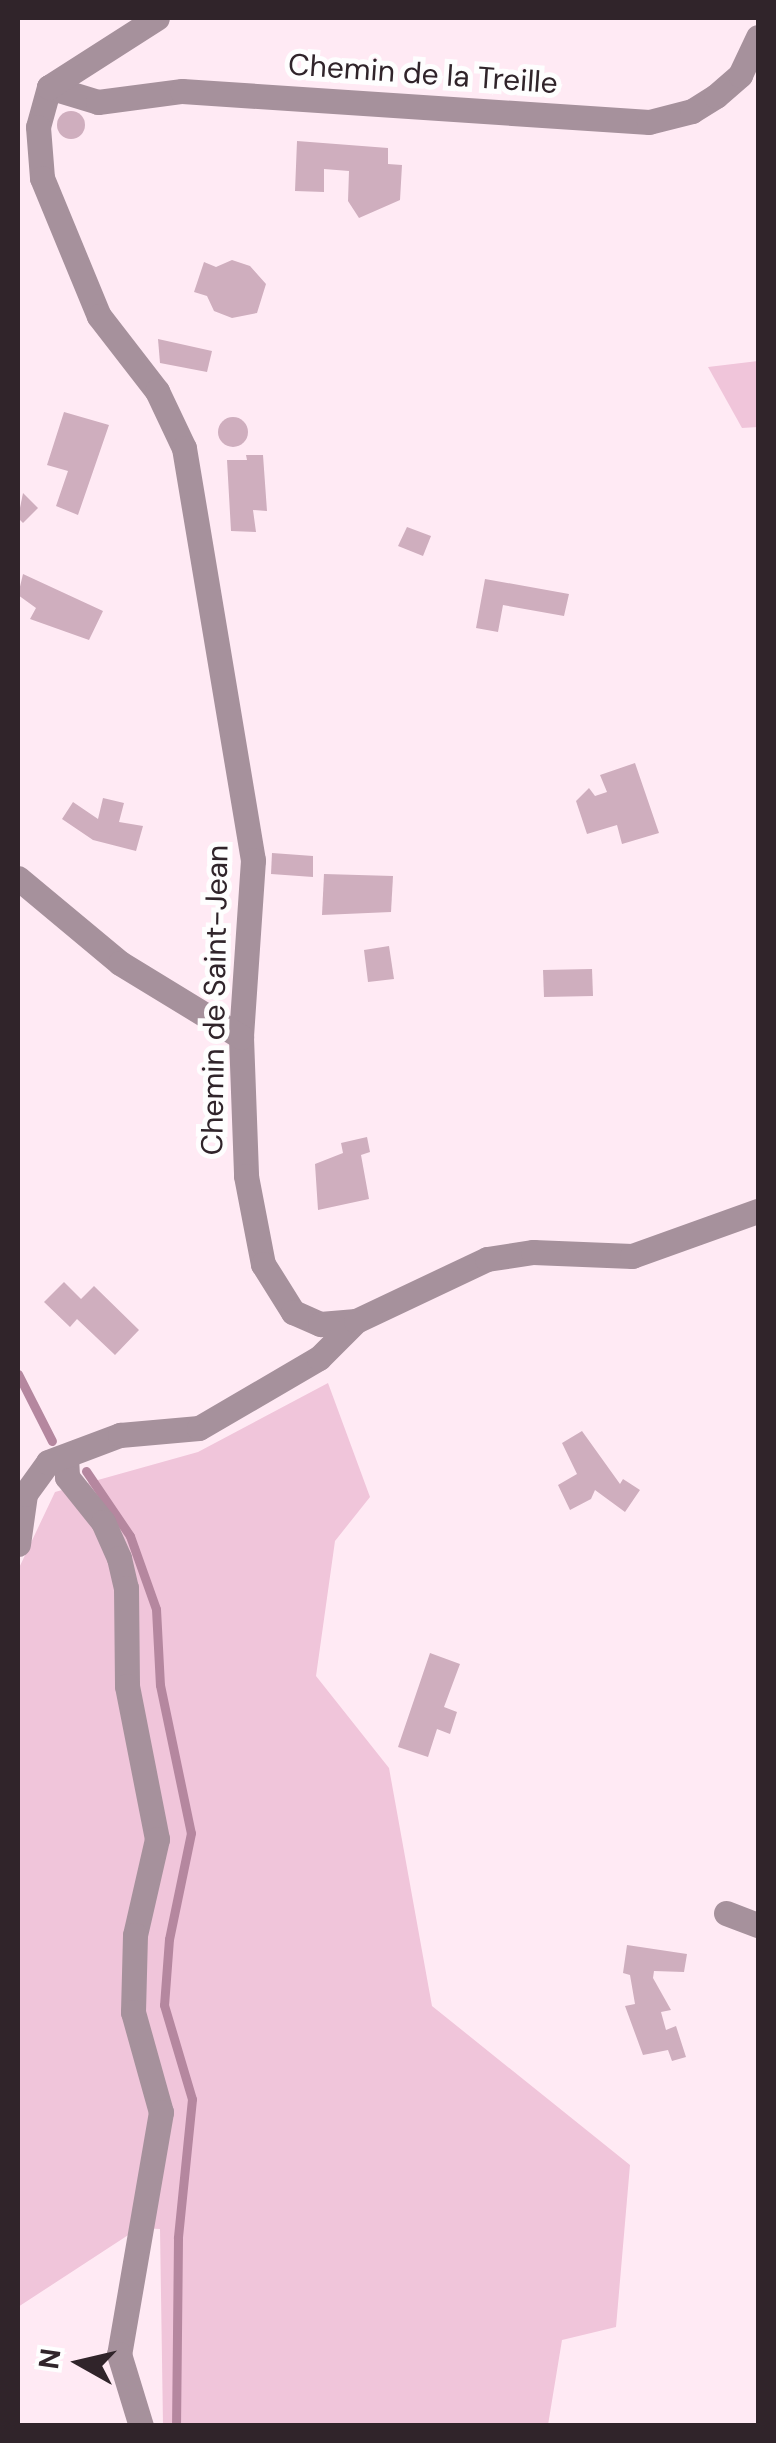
<!DOCTYPE html>
<style>
body{margin:0}
#map{position:relative;width:776px;height:2443px;overflow:hidden;background:#ffeaf4;font-family:"DM Sans",sans-serif}
div>[style]{position:absolute}
.green>*{inset:0;background:#f0c5da}
.stream>*{height:9px;margin:-4.5px;padding:0 4.5px;transform-origin:4.5px;border-radius:4.5px;background:#b5879f}
.building>*{inset:0;background:#cfaebe}
.round{border-radius:50%}
.minor>*{height:25px;margin:-12.5px;padding:0 12.5px;transform-origin:12.5px;border-radius:12.5px;background:#a6919c}
span{translate:-50% -50%;white-space:nowrap;text-align:center;line-height:1.15;-webkit-text-stroke:10px #fefefe;paint-order:stroke}
.street-label{font-size:30px;color:#30242a}
.frame{position:absolute;inset:0;border:20px solid #30242a;pointer-events:none}
.north{position:absolute;left:30px;top:2313px;width:100px;height:100px;-webkit-text-stroke:8px #fefefe;paint-order:stroke;rotate:278deg;font-size:28px;font-weight:700;line-height:40px;text-align:center;color:#30242a}
.north::after{content:'';display:block;margin:auto;width:35px;height:45px;background:#30242a;clip-path:polygon(50% 0,100% 100%,50% 72%,0 100%)}
</style>
<div id="map">
<div class="green">
<i style="clip-path:polygon(758px 361px,758px 427px,742px 428px,708px 367px)"></i>
<i style="clip-path:polygon(328px 1383px,370px 1497px,335px 1541px,316px 1676px,389px 1768px,432px 2006px,630px 2165px,616px 2327px,562px 2340px,548px 2425px,163px 2425px,160px 2229px,139px 2228px,18px 2307px,18px 1570px,55px 1492px,198px 1452px)"></i>
</div>
<div class="stream">
<i style="left:18px;top:1374px;width:75px;rotate:63.1deg"></i>
<i style="left:86px;top:1471px;width:78px;rotate:55.9deg"></i>
<i style="left:130px;top:1536px;width:77px;rotate:70.4deg"></i>
<i style="left:156px;top:1609px;width:76px;rotate:87deg"></i>
<i style="left:160px;top:1685px;width:151px;rotate:78.2deg"></i>
<i style="left:191px;top:1833px;width:108px;rotate:101.7deg"></i>
<i style="left:169px;top:1939px;width:66px;rotate:94.3deg"></i>
<i style="left:164px;top:2005px;width:98px;rotate:73.4deg"></i>
<i style="left:192px;top:2099px;width:140px;rotate:95.8deg"></i>
<i style="left:178px;top:2238px;width:188px;rotate:90.6deg"></i>
</div>
<div class="building">
<i class="round" style="left:57px;top:111px;width:28px;height:28px"></i>
<i style="clip-path:polygon(297px 141px,388px 148px,388px 164px,402px 165px,400px 200px,359px 218px,348px 201px,349px 171px,324px 169px,324px 192px,295px 191px)"></i>
<i style="clip-path:polygon(232px 260px,250px 266px,266px 284px,257px 313px,232px 318px,214px 311px,207px 296px,194px 292px,204px 262px,216px 267px)"></i>
<i style="clip-path:polygon(158px 339px,212px 351px,207px 372px,160px 363px)"></i>
<i style="clip-path:polygon(64px 412px,109px 425px,78px 515px,56px 506px,68px 471px,47px 465px)"></i>
<i class="round" style="left:218px;top:417px;width:30px;height:30px"></i>
<i style="clip-path:polygon(246px 455px,263px 455px,267px 511px,253px 510px,256px 532px,231px 531px,227px 460px,247px 460px)"></i>
<i style="clip-path:polygon(23px 493px,38px 508px,23px 523px,18px 518px)"></i>
<i style="clip-path:polygon(407px 527px,431px 536px,423px 556px,398px 546px)"></i>
<i style="clip-path:polygon(23px 574px,103px 611px,89px 640px,30px 619px,36px 608px,18px 595px)"></i>
<i style="clip-path:polygon(485px 579px,569px 594px,564px 616px,503px 605px,498px 632px,476px 628px)"></i>
<i style="clip-path:polygon(635px 763px,659px 833px,622px 844px,617px 825px,587px 834px,576px 801px,589px 788px,595px 796px,607px 792px,600px 775px)"></i>
<i style="clip-path:polygon(103px 798px,124px 803px,119px 822px,143px 826px,136px 851px,93px 840px,62px 819px,73px 802px,98px 819px)"></i>
<i style="clip-path:polygon(272px 853px,313px 856px,313px 877px,271px 874px)"></i>
<i style="clip-path:polygon(324px 874px,393px 876px,391px 912px,322px 915px)"></i>
<i style="clip-path:polygon(389px 946px,394px 979px,368px 982px,364px 950px)"></i>
<i style="clip-path:polygon(592px 969px,593px 996px,544px 997px,543px 970px)"></i>
<i style="clip-path:polygon(367px 1137px,370px 1152px,361px 1155px,369px 1199px,318px 1210px,315px 1164px,343px 1153px,341px 1143px)"></i>
<i style="clip-path:polygon(64px 1282px,81px 1299px,94px 1286px,139px 1330px,115px 1355px,77px 1319px,70px 1327px,44px 1302px)"></i>
<i style="clip-path:polygon(582px 1431px,620px 1484px,623px 1479px,640px 1490px,625px 1512px,595px 1490px,591px 1499px,570px 1510px,558px 1485px,577px 1474px,562px 1443px)"></i>
<i style="clip-path:polygon(430px 1653px,460px 1664px,444px 1707px,457px 1712px,450px 1734px,437px 1729px,428px 1757px,398px 1747px)"></i>
<i style="clip-path:polygon(627px 1945px,687px 1954px,684px 1972px,654px 1971px,653px 1978px,671px 2010px,661px 2012px,666px 2030px,676px 2026px,686px 2057px,672px 2061px,668px 2050px,643px 2055px,625px 2006px,635px 2004px,630px 1975px,623px 1973px)"></i>
</div>
<div class="minor">
<i style="left:49px;top:87px;width:41px;rotate:105.4deg"></i>
<i style="left:38px;top:127px;width:51px;rotate:85.5deg"></i>
<i style="left:42px;top:178px;width:149px;rotate:67.6deg"></i>
<i style="left:99px;top:316px;width:95px;rotate:52.3deg"></i>
<i style="left:157px;top:391px;width:63px;rotate:64.7deg"></i>
<i style="left:184px;top:448px;width:418px;rotate:80.5deg"></i>
<i style="left:253px;top:860px;width:177px;rotate:93.9deg"></i>
<i style="left:241px;top:1037px;width:139px;rotate:87.9deg"></i>
<i style="left:246px;top:1176px;width:90px;rotate:79.1deg"></i>
<i style="left:263px;top:1264px;width:57px;rotate:58deg"></i>
<i style="left:293px;top:1312px;width:30px;rotate:24deg"></i>
<i style="left:320px;top:1324px;width:36px;rotate:-5deg"></i>
<i style="left:49px;top:87px;width:51px;rotate:17deg"></i>
<i style="left:98px;top:102px;width:85px;rotate:-7.5deg"></i>
<i style="left:182px;top:91px;width:468px;rotate:3.8deg"></i>
<i style="left:649px;top:122px;width:44px;rotate:-14.3deg"></i>
<i style="left:692px;top:111px;width:28px;rotate:-32deg"></i>
<i style="left:716px;top:96px;width:32px;rotate:-41deg"></i>
<i style="left:740px;top:75px;width:42px;rotate:-64.7deg"></i>
<i style="left:49px;top:87px;width:128px;rotate:-32.6deg"></i>
<i style="left:18px;top:878px;width:133px;rotate:39.8deg"></i>
<i style="left:120px;top:963px;width:142px;rotate:31.4deg"></i>
<i style="left:66px;top:1457px;width:20px;rotate:87deg"></i>
<i style="left:67px;top:1477px;width:58px;rotate:51.3deg"></i>
<i style="left:103px;top:1522px;width:39px;rotate:66deg"></i>
<i style="left:119px;top:1558px;width:31px;rotate:77deg"></i>
<i style="left:126px;top:1588px;width:98px;rotate:89.4deg"></i>
<i style="left:127px;top:1686px;width:156px;rotate:78.9deg"></i>
<i style="left:157px;top:1839px;width:98px;rotate:102.9deg"></i>
<i style="left:135px;top:1935px;width:77px;rotate:91.5deg"></i>
<i style="left:133px;top:2012px;width:104px;rotate:74.4deg"></i>
<i style="left:161px;top:2112px;width:246px;rotate:99.8deg"></i>
<i style="left:119px;top:2354px;width:75px;rotate:73deg"></i>
<i style="left:18px;top:1544px;width:50px;rotate:-82deg"></i>
<i style="left:25px;top:1494px;width:39px;rotate:-54deg"></i>
<i style="left:48px;top:1462px;width:77px;rotate:-20.6deg"></i>
<i style="left:120px;top:1435px;width:79px;rotate:-5.1deg"></i>
<i style="left:199px;top:1428px;width:139px;rotate:-30.3deg"></i>
<i style="left:319px;top:1358px;width:52px;rotate:-45deg"></i>
<i style="left:356px;top:1321px;width:145px;rotate:-25.3deg"></i>
<i style="left:487px;top:1259px;width:47px;rotate:-8.7deg"></i>
<i style="left:533px;top:1252px;width:99px;rotate:2.3deg"></i>
<i style="left:632px;top:1256px;width:134px;rotate:-19.7deg"></i>
<i style="left:726px;top:1913px;width:34px;rotate:21deg"></i>
</div>
<div class="street-label">
<span style="left:423px;top:74px;rotate:4deg">Chemin de la Treille</span>
<span style="left:215px;top:1000px;rotate:-89deg">Chemin de Saint-Jean</span>
</div>
<div class="frame"></div>
<div class="north">N</div>
</div>
